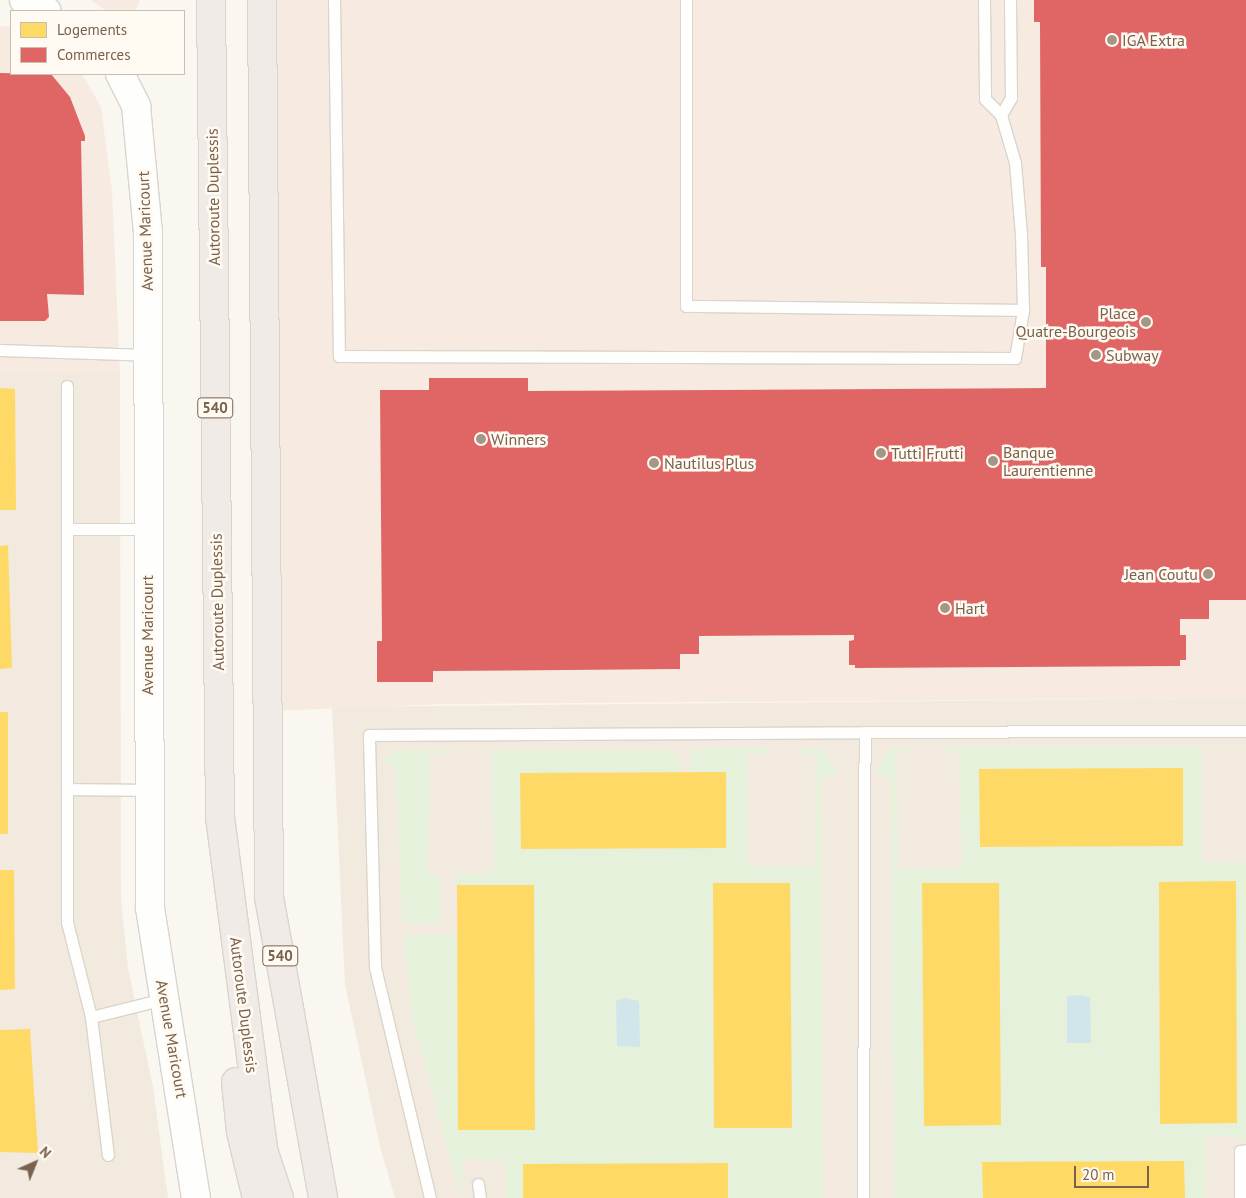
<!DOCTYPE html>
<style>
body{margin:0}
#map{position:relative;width:1246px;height:1198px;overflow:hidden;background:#f9f7f0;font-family:"PT Sans",sans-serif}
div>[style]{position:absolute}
.residential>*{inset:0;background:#f2eade}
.commercial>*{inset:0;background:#f6eae1}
.green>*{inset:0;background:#e5f1db}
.water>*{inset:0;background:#d0e6ea}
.homes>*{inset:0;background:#ffd966}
.shops>*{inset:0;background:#e06666}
.roads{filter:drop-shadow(1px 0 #d9d4ce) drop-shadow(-1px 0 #d9d4ce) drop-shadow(0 1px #d9d4ce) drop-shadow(0 -1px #d9d4ce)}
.service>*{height:11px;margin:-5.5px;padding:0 5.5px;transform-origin:5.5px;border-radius:5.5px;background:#fefefd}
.tertiary>*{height:28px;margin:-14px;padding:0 14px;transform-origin:14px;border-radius:14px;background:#fefefd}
.motorway>*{height:28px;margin:-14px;padding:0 14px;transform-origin:14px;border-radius:14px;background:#f1ebe7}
.dots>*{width:14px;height:14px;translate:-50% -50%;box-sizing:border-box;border:2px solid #fffbf3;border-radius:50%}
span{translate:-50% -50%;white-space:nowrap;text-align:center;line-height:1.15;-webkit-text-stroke:5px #fffbf3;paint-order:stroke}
.shield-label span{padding:1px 4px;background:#fffbf3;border:1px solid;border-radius:4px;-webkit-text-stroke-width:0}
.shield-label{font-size:15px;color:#7a614d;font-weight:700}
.poi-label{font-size:16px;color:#7a614d}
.left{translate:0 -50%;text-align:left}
.right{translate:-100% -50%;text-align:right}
.street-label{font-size:16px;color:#7a614d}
.legend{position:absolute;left:10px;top:10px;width:175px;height:65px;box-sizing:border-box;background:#fffbf3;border:1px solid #cabdb1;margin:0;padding:6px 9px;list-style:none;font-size:15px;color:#7a614d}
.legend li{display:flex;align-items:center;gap:10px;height:25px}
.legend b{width:25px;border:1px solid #cabdb1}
.north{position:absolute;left:10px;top:1138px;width:50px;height:50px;-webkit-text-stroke:4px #fffbf3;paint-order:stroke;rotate:44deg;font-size:14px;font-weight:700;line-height:20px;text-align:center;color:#7a614d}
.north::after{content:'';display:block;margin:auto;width:18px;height:22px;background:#7a614d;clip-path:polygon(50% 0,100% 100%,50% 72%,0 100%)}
.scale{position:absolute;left:1074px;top:1166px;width:75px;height:22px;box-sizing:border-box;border:2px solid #7a614d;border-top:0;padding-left:6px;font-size:15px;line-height:18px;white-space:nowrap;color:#7a614d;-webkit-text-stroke:4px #fffbf3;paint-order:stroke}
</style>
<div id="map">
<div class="residential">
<i style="clip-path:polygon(0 371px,120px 373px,121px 901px,128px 968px,153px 1087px,168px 1198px,0 1198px)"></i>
<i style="clip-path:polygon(1246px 698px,1246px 1198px,395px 1198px,381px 1150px,345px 985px,332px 707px)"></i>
</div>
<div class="commercial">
<i style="clip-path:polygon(91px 0,140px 0,136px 11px,106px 11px)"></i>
<i style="clip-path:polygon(262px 0,1246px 0,1246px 698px,445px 704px,269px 711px)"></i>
<i style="clip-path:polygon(0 26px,11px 27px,11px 74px,82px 74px,101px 107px,112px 191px,120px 373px,0 373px)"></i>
</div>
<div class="green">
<i style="clip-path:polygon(evenodd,1202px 746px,1202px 862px,1246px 863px,1246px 1140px,1237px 1140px,1236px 1136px,1206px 1136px,1205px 1198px,894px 1198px,891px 777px,875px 774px,886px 752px,895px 748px,909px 748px,909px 753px,896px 753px,898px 870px,962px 868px,959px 752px,946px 752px,946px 747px,1202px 746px,979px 769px,1183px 769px,1183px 846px,980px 847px,979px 769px,1202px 746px,1159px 882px,1236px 882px,1237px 1123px,1160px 1124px,1159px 882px)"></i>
<i style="clip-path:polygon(evenodd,766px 748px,766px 754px,747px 755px,748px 866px,815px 866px,815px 755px,798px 754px,798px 748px,824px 750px,838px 773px,836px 777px,821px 778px,823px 1198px,728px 1198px,728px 1164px,523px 1164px,523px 1198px,506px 1198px,505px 1162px,464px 1159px,461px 1198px,412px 1017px,404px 935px,457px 934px,458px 1130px,535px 1130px,534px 885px,457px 885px,454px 874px,494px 873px,492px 750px,672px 749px,681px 763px,680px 772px,521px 773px,521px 849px,725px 848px,726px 772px,690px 772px,689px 749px,766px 748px,790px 883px,792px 1127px,714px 1128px,713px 884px,790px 883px)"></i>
<i style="clip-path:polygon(398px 750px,446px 750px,445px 754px,430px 755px,428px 873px,441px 877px,441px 922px,402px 923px,396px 767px,382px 760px)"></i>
</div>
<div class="water">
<i style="clip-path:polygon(1076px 995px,1090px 997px,1091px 1043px,1067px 1043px,1067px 997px)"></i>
<i style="clip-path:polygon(625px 998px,639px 1001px,640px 1047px,617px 1046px,616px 1001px)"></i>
</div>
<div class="homes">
<i style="clip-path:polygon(0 388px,15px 389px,16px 510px,0 510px)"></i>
<i style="clip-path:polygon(8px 545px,12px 668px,0 669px,0 546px)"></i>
<i style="clip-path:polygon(0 712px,8px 712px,8px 834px,0 834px)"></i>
<i style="clip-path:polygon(1183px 768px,1183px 846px,980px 847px,979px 769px)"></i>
<i style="clip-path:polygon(726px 772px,726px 848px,521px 849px,520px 773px)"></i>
<i style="clip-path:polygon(0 870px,14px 870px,15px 989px,0 990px)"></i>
<i style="clip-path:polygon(1236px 881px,1237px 1123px,1160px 1124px,1159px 882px)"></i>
<i style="clip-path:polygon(713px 883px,790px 883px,792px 1128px,714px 1128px)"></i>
<i style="clip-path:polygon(922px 883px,999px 883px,1001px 1125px,924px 1126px)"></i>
<i style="clip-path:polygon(457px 885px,534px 885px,535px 1130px,458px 1130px)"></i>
<i style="clip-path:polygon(30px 1029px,38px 1153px,0 1152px,0 1030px)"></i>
<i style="clip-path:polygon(1184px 1161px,1185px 1198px,983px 1198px,982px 1162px)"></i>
<i style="clip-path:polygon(728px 1163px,728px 1198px,523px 1198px,523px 1164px)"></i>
</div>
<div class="shops">
<i style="clip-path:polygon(1034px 0,1246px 0,1246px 600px,1209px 600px,1209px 619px,1180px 619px,1180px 635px,1186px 635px,1186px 660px,1180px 660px,1180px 666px,855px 668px,855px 665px,849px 665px,849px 641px,854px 640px,854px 635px,699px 636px,699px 654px,680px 654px,680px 669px,433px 671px,433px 682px,377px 682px,377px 641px,382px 641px,380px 390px,429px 390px,429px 378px,528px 378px,528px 391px,1046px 388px,1046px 267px,1041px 267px,1040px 22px,1034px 22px)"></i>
<i style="clip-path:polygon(0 73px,51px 74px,70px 97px,85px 136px,85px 141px,81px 141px,84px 295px,47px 294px,49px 317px,45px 321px,0 321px)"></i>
</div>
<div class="roads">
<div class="service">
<i style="left:334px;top:0;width:356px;rotate:89.2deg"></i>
<i style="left:339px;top:356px;width:676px;rotate:0.17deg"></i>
<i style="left:1015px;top:358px;width:49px;rotate:-80.5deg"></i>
<i style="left:1023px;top:310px;width:337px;rotate:-179.3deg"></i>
<i style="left:686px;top:306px;width:306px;rotate:-90deg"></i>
<i style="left:984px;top:0;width:99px;rotate:89.4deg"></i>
<i style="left:985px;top:99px;width:23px;rotate:45deg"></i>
<i style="left:1001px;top:115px;width:50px;rotate:73.7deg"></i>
<i style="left:1015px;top:163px;width:71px;rotate:85.2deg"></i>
<i style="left:1021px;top:234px;width:76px;rotate:88.5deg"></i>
<i style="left:1001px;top:115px;width:20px;rotate:-60deg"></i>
<i style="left:1011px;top:98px;width:98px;rotate:-90.6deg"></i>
<i style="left:0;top:350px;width:147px;rotate:1.9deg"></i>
<i style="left:67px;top:386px;width:536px;rotate:90deg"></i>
<i style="left:67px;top:922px;width:98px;rotate:75.8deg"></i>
<i style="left:91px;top:1017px;width:139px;rotate:83deg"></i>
<i style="left:67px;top:529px;width:79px"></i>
<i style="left:67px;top:789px;width:81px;rotate:0.7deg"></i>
<i style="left:91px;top:1017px;width:75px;rotate:-13.9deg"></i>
<i style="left:478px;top:1184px;width:14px;rotate:82deg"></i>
<i style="left:430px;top:1198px;width:237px;rotate:-103.4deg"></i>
<i style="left:375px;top:967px;width:232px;rotate:-91.5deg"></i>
<i style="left:369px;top:735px;width:496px;rotate:-0.3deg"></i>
<i style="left:863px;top:1198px;width:466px;rotate:-89.8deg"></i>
<i style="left:865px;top:732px;width:381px;rotate:-0.2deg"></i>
<i style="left:1240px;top:1198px;width:47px;rotate:-90deg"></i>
<i style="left:1240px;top:1151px;width:6px;rotate:-9deg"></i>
</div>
<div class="tertiary">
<i style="left:24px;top:0;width:25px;rotate:26deg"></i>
<i style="left:120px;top:74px;width:36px;rotate:63deg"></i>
<i style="left:136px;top:106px;width:128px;rotate:84.6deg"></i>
<i style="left:148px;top:233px;width:675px;rotate:89.83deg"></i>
<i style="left:150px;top:908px;width:294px;rotate:81deg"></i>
</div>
<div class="motorway">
<i style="left:211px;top:0;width:817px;rotate:89.37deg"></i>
<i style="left:220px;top:817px;width:336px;rotate:82.6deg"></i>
<i style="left:263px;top:1150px;width:51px;rotate:71.6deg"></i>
<i style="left:262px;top:0;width:897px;rotate:89.55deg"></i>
<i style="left:269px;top:897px;width:306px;rotate:79.8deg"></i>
<i style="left:236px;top:1082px;width:50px;rotate:84.3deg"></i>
<i style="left:241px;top:1132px;width:68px;rotate:76.4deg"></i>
</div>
</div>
<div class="dots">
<i style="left:1112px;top:40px;background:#a69686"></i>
<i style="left:1146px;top:322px;background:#a69686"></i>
<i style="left:1096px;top:355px;background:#a69686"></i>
<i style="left:481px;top:439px;background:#a69686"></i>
<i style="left:881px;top:453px;background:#a69686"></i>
<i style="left:993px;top:461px;background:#a69686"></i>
<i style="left:654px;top:463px;background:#a69686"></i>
<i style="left:1208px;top:574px;background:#a69686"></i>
<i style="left:945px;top:608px;background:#a69686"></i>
</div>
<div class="shield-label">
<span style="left:215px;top:408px">540</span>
<span style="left:280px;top:956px">540</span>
</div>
<div class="poi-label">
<span class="left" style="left:1122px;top:40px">IGA Extra</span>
<span class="right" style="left:1136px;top:322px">Place<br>Quatre-Bourgeois</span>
<span class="left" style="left:1106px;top:355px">Subway</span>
<span class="left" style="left:491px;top:439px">Winners</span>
<span class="left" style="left:1003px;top:461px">Banque<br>Laurentienne</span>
<span class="left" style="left:891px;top:453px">Tutti Frutti</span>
<span class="left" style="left:664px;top:463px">Nautilus Plus</span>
<span class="right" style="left:1198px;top:574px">Jean Coutu</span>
<span class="left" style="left:955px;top:608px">Hart</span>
</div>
<div class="street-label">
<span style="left:213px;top:197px;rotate:-91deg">Autoroute Duplessis</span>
<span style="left:145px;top:231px;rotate:-92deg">Avenue Maricourt</span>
<span style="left:217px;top:602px;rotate:-91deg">Autoroute Duplessis</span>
<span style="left:147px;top:635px;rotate:-90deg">Avenue Maricourt</span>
<span style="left:244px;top:1005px;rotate:83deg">Autoroute Duplessis</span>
<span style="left:172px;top:1039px;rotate:80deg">Avenue Maricourt</span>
</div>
<ul class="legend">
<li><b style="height:14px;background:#ffd966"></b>Logements</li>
<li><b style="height:14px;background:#e06666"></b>Commerces</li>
</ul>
<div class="north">N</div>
<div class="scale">20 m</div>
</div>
